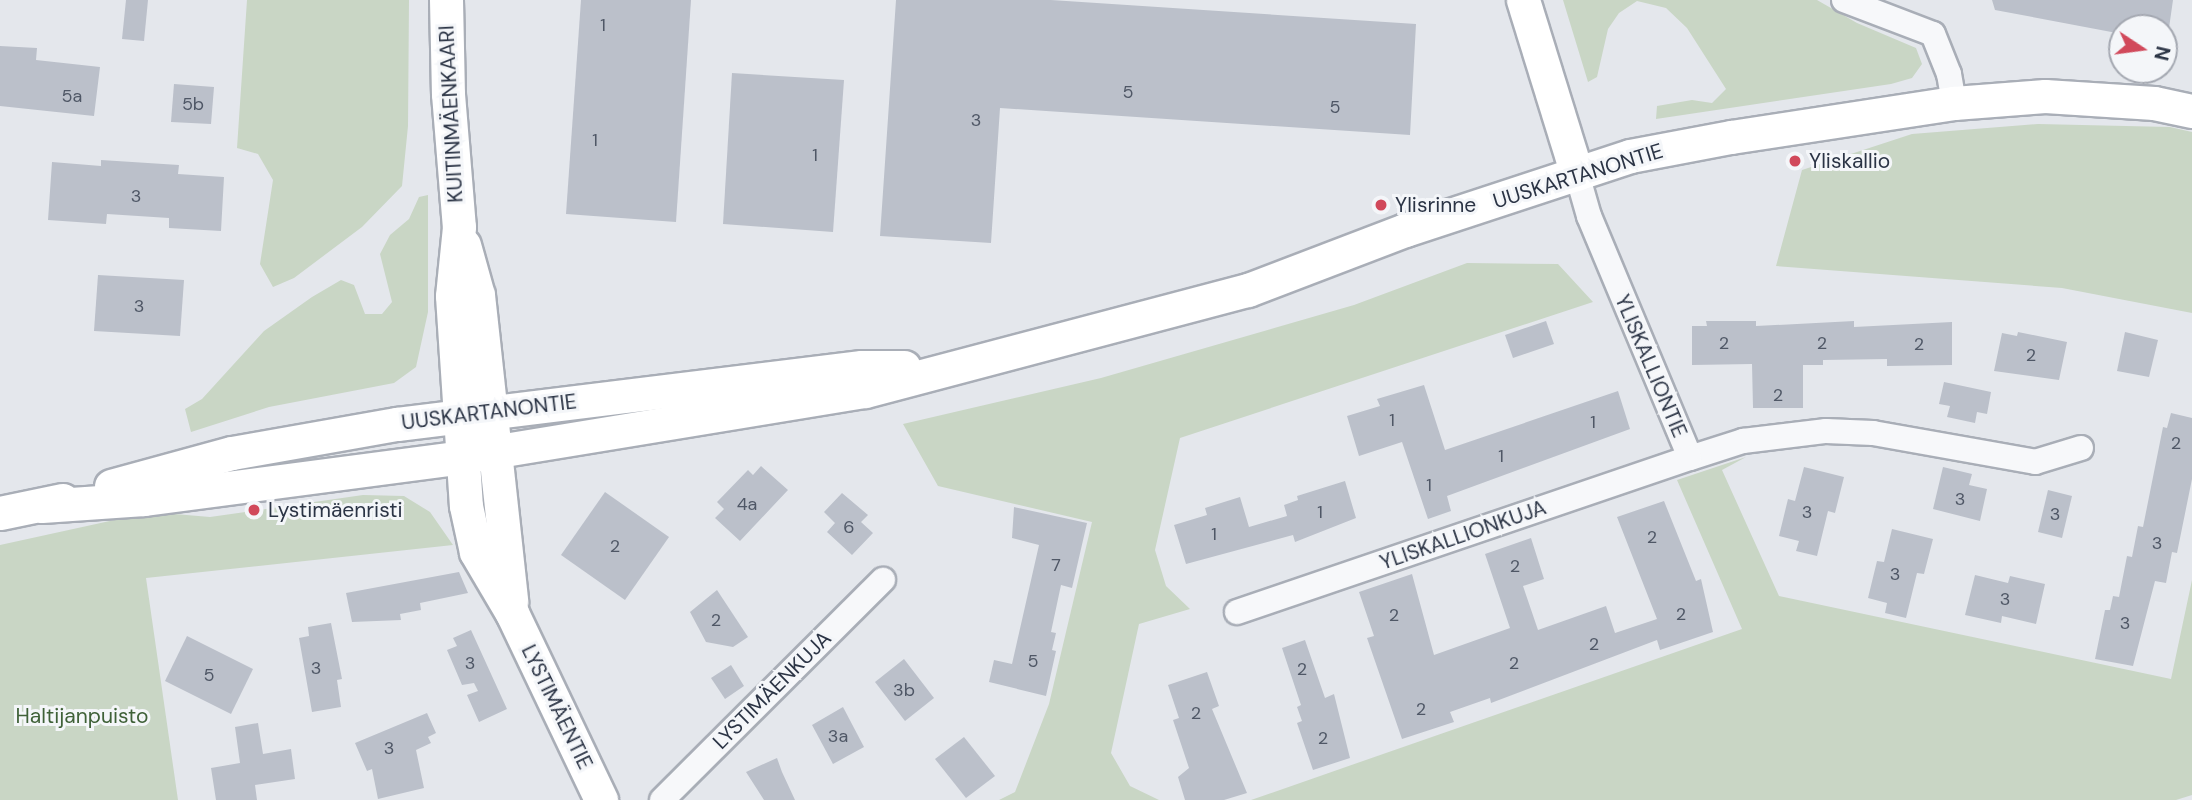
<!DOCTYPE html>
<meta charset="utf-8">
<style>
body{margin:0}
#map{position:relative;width:2192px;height:800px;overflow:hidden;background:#e4e7ec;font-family:"DM Sans",sans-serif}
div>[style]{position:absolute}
.green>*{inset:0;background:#c9d6c5}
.building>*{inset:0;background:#bbc0ca}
.roads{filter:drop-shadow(2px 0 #a9aeb7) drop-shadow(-2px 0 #a9aeb7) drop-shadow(0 2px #a9aeb7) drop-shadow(0 -2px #a9aeb7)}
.street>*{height:24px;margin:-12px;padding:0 12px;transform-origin:12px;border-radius:12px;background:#f7f8fa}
.secondary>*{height:33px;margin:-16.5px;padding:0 16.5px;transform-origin:16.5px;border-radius:16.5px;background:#fff}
.dots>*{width:19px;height:19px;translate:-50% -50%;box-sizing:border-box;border:4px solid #f4f6f9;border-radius:50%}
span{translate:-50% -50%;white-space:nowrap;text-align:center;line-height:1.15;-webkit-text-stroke:6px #f4f6f9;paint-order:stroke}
.number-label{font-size:18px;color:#4f5766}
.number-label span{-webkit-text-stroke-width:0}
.street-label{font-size:21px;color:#2b3445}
.poi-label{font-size:21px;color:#2b3445}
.left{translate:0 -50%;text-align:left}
.park-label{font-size:21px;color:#3f6138}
.north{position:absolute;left:2108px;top:14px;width:70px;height:70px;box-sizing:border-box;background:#f4f6f9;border:2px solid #a4a8b1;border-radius:50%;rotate:103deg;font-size:19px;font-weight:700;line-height:28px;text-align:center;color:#2b3445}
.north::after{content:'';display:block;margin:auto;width:24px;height:32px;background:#d1495b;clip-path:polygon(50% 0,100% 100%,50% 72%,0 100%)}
</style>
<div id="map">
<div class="green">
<i style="clip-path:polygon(247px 0,409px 0,408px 126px,402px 186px,362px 227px,294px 278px,273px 287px,260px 264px,273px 180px,258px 154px,237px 148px)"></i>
<i style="clip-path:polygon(1563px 0,1817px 0,1857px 23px,1916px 48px,1922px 64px,1912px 78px,1891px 84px,1656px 119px,1657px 106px,1692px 100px,1712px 103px,1726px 89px,1687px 28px,1666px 8px,1637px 1px,1619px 13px,1608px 29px,1597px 77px,1588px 82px)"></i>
<i style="clip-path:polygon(2038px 124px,2170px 127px,2192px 132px,2192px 313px,2062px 288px,1776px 266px,1802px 170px,1912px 134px)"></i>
<i style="clip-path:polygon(428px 195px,428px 312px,416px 367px,394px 383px,269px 407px,191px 432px,185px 409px,202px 399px,264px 331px,312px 297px,341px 280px,354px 285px,365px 314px,382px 314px,392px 302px,380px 254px,390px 235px,409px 219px,419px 197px)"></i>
<i style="clip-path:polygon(1467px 263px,1558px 264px,1593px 302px,1180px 438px,1155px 550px,1166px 586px,1190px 609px,1139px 624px,1111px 753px,1130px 786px,1159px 800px,999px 800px,1015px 792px,1049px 704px,1092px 522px,938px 486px,903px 424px,1101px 378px,1354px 305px)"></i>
<i style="clip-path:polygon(1746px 457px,1722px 470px,1779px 596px,2171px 679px,2192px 580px,2192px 795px,2176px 800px,1251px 800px,1742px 629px,1677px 480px)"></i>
<i style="clip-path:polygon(363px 495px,404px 496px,430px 512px,453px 545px,146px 578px,178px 800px,0 800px,0 545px,151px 512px,210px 517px)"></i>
</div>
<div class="building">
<i style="clip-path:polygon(126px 0,148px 0,144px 41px,122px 39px)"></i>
<i style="clip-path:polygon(581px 0,691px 0,676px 222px,566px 214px)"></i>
<i style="clip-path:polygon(896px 0,1051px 0,1416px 24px,1410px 135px,1000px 108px,991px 243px,880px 236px)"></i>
<i style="clip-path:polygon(1992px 0,2173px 0,2169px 28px,2122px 28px,2122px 34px,1995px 10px)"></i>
<i style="clip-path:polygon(0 46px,37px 48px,36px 60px,100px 67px,94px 116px,0 106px)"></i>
<i style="clip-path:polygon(732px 73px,844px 80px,833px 232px,723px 224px)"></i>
<i style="clip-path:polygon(174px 84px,214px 87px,211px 124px,171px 122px)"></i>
<i style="clip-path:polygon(101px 160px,179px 165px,178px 174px,224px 177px,221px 231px,169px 228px,169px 218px,107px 214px,106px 224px,48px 220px,52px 162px,101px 166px)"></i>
<i style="clip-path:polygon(98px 275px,184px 280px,180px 336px,94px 331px)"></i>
<i style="clip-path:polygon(1546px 321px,1554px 344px,1513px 358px,1505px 335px)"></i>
<i style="clip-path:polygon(1706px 321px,1756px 321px,1756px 326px,1854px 321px,1854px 327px,1952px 322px,1952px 365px,1887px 366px,1887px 359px,1823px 360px,1823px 365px,1803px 365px,1803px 408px,1753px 408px,1752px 364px,1692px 365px,1692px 326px,1707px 326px)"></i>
<i style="clip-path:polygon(2018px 332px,2067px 342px,2059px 380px,1994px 371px,2002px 333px,2017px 336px)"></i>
<i style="clip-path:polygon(2125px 332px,2158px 340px,2149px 377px,2117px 371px)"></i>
<i style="clip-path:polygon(1944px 382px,1991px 392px,1987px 414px,1977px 412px,1975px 423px,1947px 417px,1950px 406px,1939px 404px)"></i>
<i style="clip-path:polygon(1424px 385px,1445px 450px,1618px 391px,1630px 429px,1447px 496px,1451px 511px,1428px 519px,1402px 442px,1359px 456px,1347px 416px,1380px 406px,1377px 399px)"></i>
<i style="clip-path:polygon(2171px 413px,2192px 418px,2192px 479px,2177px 553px,2172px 552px,2166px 583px,2155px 581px,2133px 666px,2095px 659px,2105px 610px,2110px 610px,2113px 596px,2119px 597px,2127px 556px,2132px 557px,2138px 526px,2143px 527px,2163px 427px,2167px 428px)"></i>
<i style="clip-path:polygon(761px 466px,788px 490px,740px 541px,715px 518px,724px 509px,717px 502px,748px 470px,753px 475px)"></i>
<i style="clip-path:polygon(1804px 467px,1844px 477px,1835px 513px,1828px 511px,1817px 556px,1796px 551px,1799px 541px,1779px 536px,1788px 499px,1795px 501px)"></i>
<i style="clip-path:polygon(1943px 467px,1972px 474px,1969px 485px,1987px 489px,1980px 521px,1933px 509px)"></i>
<i style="clip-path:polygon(1345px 481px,1356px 518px,1295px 542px,1293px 535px,1186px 564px,1174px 525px,1207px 515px,1205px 508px,1240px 497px,1249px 527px,1287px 516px,1284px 505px,1298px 500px,1297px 496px)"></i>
<i style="clip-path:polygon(2048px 490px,2072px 496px,2062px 538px,2038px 532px)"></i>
<i style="clip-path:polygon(605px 492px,669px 537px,625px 600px,561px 555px)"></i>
<i style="clip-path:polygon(842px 493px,868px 515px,861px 522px,873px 533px,852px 555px,827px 532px,835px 523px,824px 512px)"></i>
<i style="clip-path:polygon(1664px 501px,1696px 581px,1701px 579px,1713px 632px,1660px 650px,1657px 640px,1491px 703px,1490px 698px,1450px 712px,1454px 722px,1402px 739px,1367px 638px,1374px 636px,1359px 592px,1412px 574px,1434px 655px,1510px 628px,1485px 554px,1531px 538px,1544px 579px,1523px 586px,1538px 630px,1606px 606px,1615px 633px,1657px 619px,1617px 517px)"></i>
<i style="clip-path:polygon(1014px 507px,1087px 523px,1072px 588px,1061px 585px,1051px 632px,1056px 633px,1052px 650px,1056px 651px,1046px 696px,989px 682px,994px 660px,1012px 664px,1039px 545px,1012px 538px)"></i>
<i style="clip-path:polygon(1892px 529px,1933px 539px,1924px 574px,1917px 573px,1906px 618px,1885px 613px,1887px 603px,1868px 598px,1877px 561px,1884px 562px)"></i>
<i style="clip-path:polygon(459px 572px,468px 593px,420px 603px,421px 610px,400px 614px,401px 620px,352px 622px,346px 593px)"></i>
<i style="clip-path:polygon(1975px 575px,2008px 583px,2010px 576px,2045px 584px,2036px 624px,2002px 616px,2001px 623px,1965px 615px)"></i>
<i style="clip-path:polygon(717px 590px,748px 637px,733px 647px,706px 642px,690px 612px)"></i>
<i style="clip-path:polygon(331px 623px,342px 679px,337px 680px,341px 707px,312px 712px,299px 638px,309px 636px,308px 627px)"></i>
<i style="clip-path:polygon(471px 630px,507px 709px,479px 722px,467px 695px,478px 691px,474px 683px,462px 685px,447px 650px,457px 646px,453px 638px)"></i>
<i style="clip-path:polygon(187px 636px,253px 669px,231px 714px,165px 681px)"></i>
<i style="clip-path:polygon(1305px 640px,1325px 698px,1334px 694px,1350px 758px,1313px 770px,1297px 723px,1302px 721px,1297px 707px,1301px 705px,1282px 648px)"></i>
<i style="clip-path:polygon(904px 659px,934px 698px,905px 721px,875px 682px)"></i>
<i style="clip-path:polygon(731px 665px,744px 686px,725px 699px,711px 678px)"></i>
<i style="clip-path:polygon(1207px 672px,1219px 706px,1212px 709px,1247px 793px,1224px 800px,1185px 800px,1178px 777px,1189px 768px,1173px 720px,1179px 718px,1168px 685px)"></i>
<i style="clip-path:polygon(843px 707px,864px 747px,833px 764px,812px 725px)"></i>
<i style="clip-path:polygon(427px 713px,436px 733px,428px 737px,431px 743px,416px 750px,424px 788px,378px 799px,372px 769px,367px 771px,355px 743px)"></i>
<i style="clip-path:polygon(258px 723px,263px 754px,291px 749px,295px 779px,255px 785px,257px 800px,216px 800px,211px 768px,240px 763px,235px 727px)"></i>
<i style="clip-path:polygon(964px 737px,995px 776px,966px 798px,935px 759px)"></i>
<i style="clip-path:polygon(777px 758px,782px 772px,795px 800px,764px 800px,746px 772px)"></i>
</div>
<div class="roads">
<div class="street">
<i style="left:1844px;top:0;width:95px;rotate:20.9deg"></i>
<i style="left:1933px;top:34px;width:43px;rotate:68.2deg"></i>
<i style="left:1949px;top:74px;width:29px;rotate:80deg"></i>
<i style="left:1577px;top:174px;width:44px;rotate:74.1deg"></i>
<i style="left:1589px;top:216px;width:262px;rotate:67.3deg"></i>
<i style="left:1690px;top:458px;width:56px;rotate:-17.8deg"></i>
<i style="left:1743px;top:441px;width:84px;rotate:-6.9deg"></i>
<i style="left:1826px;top:431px;width:47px;rotate:2.4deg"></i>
<i style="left:1873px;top:433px;width:165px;rotate:10.1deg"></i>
<i style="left:2035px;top:462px;width:48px;rotate:-16.9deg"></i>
<i style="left:1237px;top:612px;width:478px;rotate:-18.8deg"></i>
<i style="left:662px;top:800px;width:312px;rotate:-44.9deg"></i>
</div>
<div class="secondary">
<i style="left:446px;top:0;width:94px;rotate:88.8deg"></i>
<i style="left:448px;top:94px;width:133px;rotate:85.3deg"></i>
<i style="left:459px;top:227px;width:69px;rotate:95.8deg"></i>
<i style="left:452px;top:296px;width:210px;rotate:86.2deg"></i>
<i style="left:466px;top:506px;width:47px;rotate:77.7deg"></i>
<i style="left:476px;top:552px;width:71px;rotate:59.5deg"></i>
<i style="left:512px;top:613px;width:207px;rotate:64.5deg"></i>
<i style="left:1523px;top:0;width:182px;rotate:72.8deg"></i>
<i style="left:464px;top:245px;width:52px;rotate:74.4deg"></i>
<i style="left:478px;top:295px;width:308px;rotate:83.8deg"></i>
<i style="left:111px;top:486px;width:125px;rotate:-15.3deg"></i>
<i style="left:232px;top:453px;width:168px;rotate:-10deg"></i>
<i style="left:397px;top:424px;width:468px;rotate:-7deg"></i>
<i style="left:862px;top:367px;width:42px"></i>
<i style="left:42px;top:506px;width:102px;rotate:-3.9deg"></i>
<i style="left:144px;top:499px;width:320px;rotate:-7.5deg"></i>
<i style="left:461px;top:457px;width:409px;rotate:-9.3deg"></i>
<i style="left:865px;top:391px;width:396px;rotate:-14.8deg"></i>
<i style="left:1248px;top:290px;width:168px;rotate:-20.9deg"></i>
<i style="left:1405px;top:230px;width:237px;rotate:-18.2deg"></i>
<i style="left:1630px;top:156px;width:103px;rotate:-10.7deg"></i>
<i style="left:1731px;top:137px;width:226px;rotate:-8.7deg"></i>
<i style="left:1954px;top:103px;width:91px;rotate:-4.4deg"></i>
<i style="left:2045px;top:96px;width:109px;rotate:3.7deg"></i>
<i style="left:2154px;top:103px;width:39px;rotate:12deg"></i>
<i style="left:0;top:513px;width:64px;rotate:-11.7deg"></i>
</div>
</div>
<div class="dots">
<i style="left:1795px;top:161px;background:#d1495b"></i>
<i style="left:1381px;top:205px;background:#d1495b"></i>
<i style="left:254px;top:510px;background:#d1495b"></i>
</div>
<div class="number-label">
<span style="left:603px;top:25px">1</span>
<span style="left:1128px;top:92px">5</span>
<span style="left:72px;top:96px">5a</span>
<span style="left:193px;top:104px">5b</span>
<span style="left:1335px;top:107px">5</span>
<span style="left:976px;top:120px">3</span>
<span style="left:595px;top:140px">1</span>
<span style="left:815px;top:155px">1</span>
<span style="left:136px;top:196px">3</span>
<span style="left:139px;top:306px">3</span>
<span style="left:1724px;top:343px">2</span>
<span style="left:1822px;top:343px">2</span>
<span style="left:1919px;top:344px">2</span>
<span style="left:2031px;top:355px">2</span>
<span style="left:1778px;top:395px">2</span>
<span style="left:1392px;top:420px">1</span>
<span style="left:1593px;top:422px">1</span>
<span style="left:2176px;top:443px">2</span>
<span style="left:1501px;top:456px">1</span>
<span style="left:1429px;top:485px">1</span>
<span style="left:1960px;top:499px">3</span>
<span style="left:747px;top:504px">4a</span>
<span style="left:1320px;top:512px">1</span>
<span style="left:1807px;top:512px">3</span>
<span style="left:2055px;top:514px">3</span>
<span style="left:849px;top:527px">6</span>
<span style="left:1214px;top:534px">1</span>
<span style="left:1652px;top:537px">2</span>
<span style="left:2157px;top:543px">3</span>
<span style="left:615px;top:546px">2</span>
<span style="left:1056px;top:565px">7</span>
<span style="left:1515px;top:566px">2</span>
<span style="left:1895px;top:574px">3</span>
<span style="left:2005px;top:599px">3</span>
<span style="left:1681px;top:614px">2</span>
<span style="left:1394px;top:615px">2</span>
<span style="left:716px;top:620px">2</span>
<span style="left:2125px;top:623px">3</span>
<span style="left:1594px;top:644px">2</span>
<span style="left:1033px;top:661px">5</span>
<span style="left:470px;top:663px">3</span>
<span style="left:1514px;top:663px">2</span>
<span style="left:316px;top:668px">3</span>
<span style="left:1302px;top:669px">2</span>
<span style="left:209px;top:675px">5</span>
<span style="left:904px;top:690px">3b</span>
<span style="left:1421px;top:709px">2</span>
<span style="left:1196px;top:713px">2</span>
<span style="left:838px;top:736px">3a</span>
<span style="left:1323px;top:738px">2</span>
<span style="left:389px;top:748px">3</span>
</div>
<div class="street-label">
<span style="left:451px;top:114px;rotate:-93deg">KUITINMÄENKAARI</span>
<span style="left:1578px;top:176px;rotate:-17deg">UUSKARTANONTIE</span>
<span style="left:1651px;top:366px;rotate:67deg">YLISKALLIONTIE</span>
<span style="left:489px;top:412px;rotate:-7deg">UUSKARTANONTIE</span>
<span style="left:1463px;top:535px;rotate:-19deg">YLISKALLIONKUJA</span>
<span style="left:772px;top:690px;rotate:-45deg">LYSTIMÄENKUJA</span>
<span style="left:557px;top:707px;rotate:64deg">LYSTIMÄENTIE</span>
</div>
<div class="poi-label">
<span class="left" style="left:1809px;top:161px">Yliskallio</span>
<span class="left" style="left:1395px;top:205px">Ylisrinne</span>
<span class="left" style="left:268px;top:510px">Lystimäenristi</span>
</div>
<div class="park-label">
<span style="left:82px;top:716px">Haltijanpuisto</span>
</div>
<div class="north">N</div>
</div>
